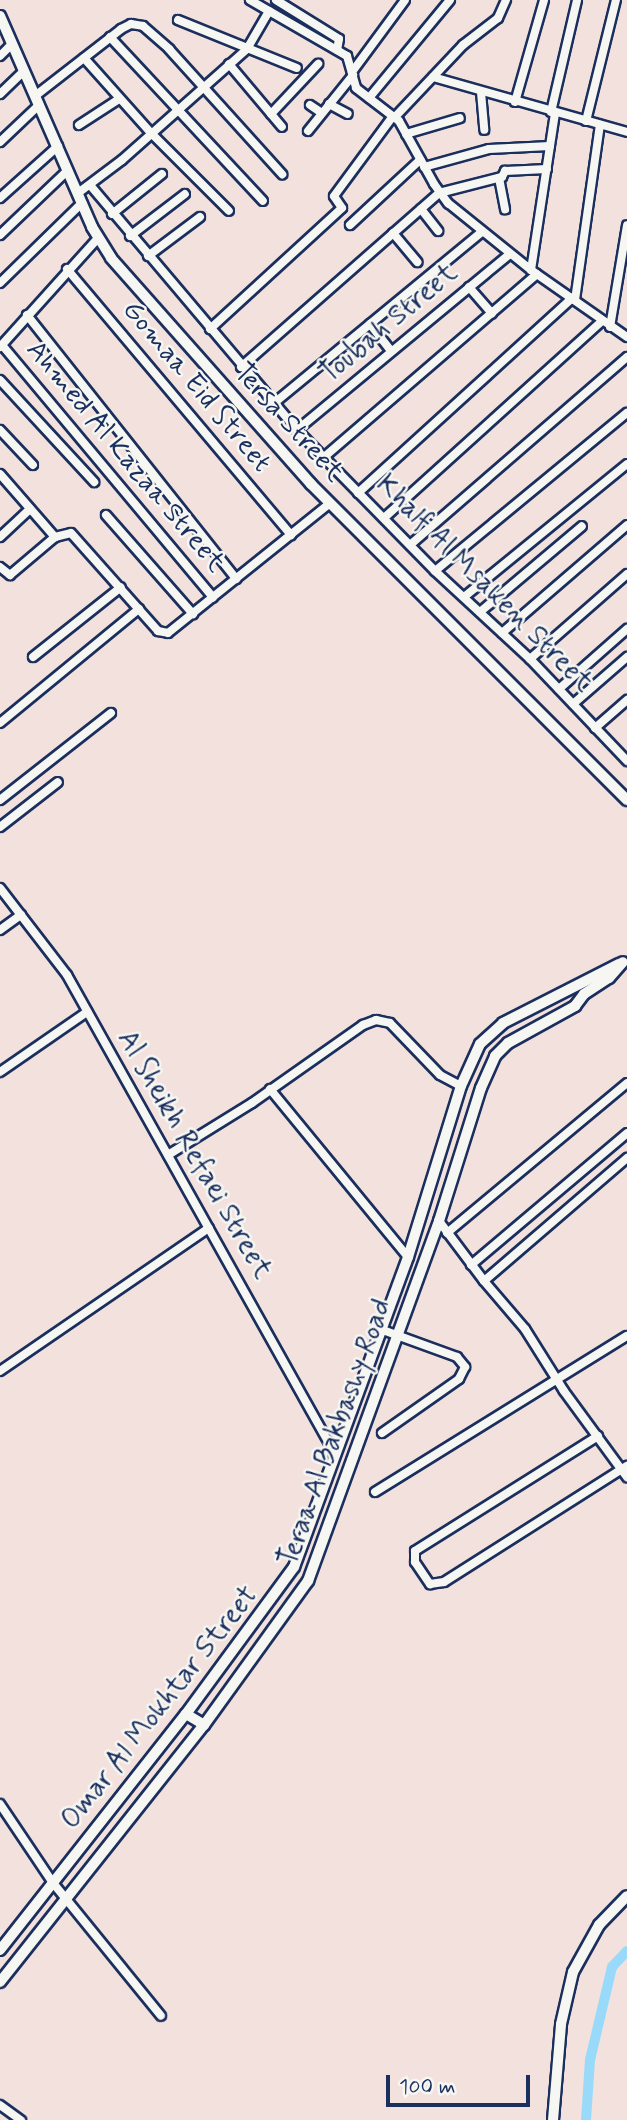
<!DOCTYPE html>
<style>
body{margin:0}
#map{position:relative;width:627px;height:2120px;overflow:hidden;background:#f3e1dd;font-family:Mynerve,sans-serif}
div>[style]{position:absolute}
.canal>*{height:10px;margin:-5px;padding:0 5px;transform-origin:5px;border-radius:5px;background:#99dafb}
.roads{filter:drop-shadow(2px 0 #1b2f5e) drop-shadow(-2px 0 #1b2f5e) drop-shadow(0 2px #1b2f5e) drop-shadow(0 -2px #1b2f5e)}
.minor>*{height:8px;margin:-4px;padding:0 4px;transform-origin:4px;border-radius:4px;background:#f6f6f2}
.tertiary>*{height:10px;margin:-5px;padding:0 5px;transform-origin:5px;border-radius:5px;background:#f6f6f2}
.secondary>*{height:10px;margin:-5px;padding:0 5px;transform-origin:5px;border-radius:5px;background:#f6f6f2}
span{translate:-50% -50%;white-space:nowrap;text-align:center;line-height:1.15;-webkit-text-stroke:5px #f6f6f2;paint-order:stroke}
.street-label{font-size:28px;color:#1b2f5e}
.scale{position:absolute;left:386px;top:2075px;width:144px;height:32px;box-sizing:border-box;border:4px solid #1b2f5e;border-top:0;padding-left:9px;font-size:21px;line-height:24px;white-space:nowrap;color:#1b2f5e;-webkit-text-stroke:5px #f6f6f2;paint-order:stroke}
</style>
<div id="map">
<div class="canal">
<i style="left:586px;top:2120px;width:60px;rotate:-86.2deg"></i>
<i style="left:590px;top:2060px;width:96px;rotate:-76.7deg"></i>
<i style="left:612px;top:1967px;width:22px;rotate:-47deg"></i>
</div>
<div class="roads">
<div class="minor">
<i style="left:250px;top:0;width:112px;rotate:30deg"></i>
<i style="left:347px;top:56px;width:33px;rotate:74deg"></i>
<i style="left:356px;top:88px;width:54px;rotate:37.5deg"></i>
<i style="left:399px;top:121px;width:72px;rotate:60.9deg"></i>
<i style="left:434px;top:184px;width:24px;rotate:54deg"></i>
<i style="left:448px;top:203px;width:107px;rotate:38.9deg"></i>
<i style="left:531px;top:270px;width:117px;rotate:34.9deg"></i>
<i style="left:276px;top:0;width:74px;rotate:31.8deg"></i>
<i style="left:339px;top:39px;width:11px;rotate:100deg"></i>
<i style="left:178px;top:20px;width:128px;rotate:22deg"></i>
<i style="left:110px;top:37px;width:224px;rotate:47deg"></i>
<i style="left:0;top:56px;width:16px;rotate:-45deg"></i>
<i style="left:84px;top:58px;width:101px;rotate:48.2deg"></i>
<i style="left:151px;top:133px;width:110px;rotate:45deg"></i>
<i style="left:229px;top:64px;width:82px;rotate:49.9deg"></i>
<i style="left:352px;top:72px;width:89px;rotate:-53.6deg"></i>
<i style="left:433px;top:77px;width:202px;rotate:15.8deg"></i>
<i style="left:481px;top:92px;width:38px;rotate:85deg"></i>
<i style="left:0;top:94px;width:33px;rotate:-44deg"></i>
<i style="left:35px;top:96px;width:109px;rotate:-37.9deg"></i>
<i style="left:121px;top:29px;width:11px;rotate:-27deg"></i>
<i style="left:131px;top:24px;width:12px;rotate:9deg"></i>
<i style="left:143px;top:26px;width:35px;rotate:41deg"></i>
<i style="left:169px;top:49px;width:169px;rotate:47.9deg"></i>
<i style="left:369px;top:98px;width:127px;rotate:-50.4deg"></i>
<i style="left:515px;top:102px;width:106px;rotate:-74.1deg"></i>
<i style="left:329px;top:104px;width:21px;rotate:28deg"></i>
<i style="left:310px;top:105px;width:14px;rotate:34deg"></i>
<i style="left:551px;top:112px;width:115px;rotate:-76.9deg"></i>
<i style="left:271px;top:114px;width:69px;rotate:-46.8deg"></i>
<i style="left:395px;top:117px;width:99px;rotate:-46.6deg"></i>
<i style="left:463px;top:45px;width:44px;rotate:-37.6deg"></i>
<i style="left:498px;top:18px;width:20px;rotate:-66deg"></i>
<i style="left:586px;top:121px;width:125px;rotate:-76.1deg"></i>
<i style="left:79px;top:125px;width:48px;rotate:-33deg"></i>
<i style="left:308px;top:131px;width:72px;rotate:-51.2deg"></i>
<i style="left:406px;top:134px;width:56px;rotate:-16.5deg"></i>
<i style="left:0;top:142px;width:54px;rotate:-43.5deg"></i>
<i style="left:424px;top:167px;width:67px;rotate:-15.5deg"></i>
<i style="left:489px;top:149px;width:61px;rotate:-2.8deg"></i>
<i style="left:499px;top:178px;width:32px;rotate:79deg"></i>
<i style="left:90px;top:185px;width:321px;rotate:49.8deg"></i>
<i style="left:297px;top:430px;width:197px;rotate:45.6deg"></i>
<i style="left:435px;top:571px;width:129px;rotate:42.8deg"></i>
<i style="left:530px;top:659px;width:141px;rotate:46.4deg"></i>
<i style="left:78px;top:193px;width:55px;rotate:-36.9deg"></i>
<i style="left:122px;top:160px;width:167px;rotate:-41.6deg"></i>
<i style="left:247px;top:49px;width:44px;rotate:-59.9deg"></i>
<i style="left:0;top:198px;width:78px;rotate:-41.9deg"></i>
<i style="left:421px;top:209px;width:28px;rotate:52deg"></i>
<i style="left:112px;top:214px;width:64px;rotate:-38.7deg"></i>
<i style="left:350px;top:225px;width:96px;rotate:-42.9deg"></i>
<i style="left:393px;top:233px;width:38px;rotate:50deg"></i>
<i style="left:0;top:235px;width:94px;rotate:-43.7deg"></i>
<i style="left:130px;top:236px;width:69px;rotate:-37.4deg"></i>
<i style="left:148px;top:256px;width:65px;rotate:-36.9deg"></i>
<i style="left:67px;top:269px;width:348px;rotate:49.9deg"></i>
<i style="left:531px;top:270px;width:158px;rotate:-81.3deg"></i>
<i style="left:0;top:283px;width:115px;rotate:-44.3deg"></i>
<i style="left:469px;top:287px;width:35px;rotate:49deg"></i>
<i style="left:575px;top:300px;width:177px;rotate:-81.9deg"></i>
<i style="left:27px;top:315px;width:337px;rotate:51.6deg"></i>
<i style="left:370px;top:324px;width:34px;rotate:52deg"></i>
<i style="left:610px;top:327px;width:103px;rotate:-80.5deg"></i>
<i style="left:210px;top:329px;width:179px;rotate:-42.5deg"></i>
<i style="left:342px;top:208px;width:14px;rotate:-124deg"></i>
<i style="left:334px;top:196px;width:99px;rotate:-53.6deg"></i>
<i style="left:2px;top:345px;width:329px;rotate:50.1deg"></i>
<i style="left:0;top:347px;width:147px;rotate:-48deg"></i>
<i style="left:241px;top:367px;width:264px;rotate:-41.3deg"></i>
<i style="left:439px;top:193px;width:65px;rotate:-14.3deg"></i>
<i style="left:502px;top:177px;width:7px;rotate:-63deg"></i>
<i style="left:505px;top:171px;width:42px;rotate:-2.7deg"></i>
<i style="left:0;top:380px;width:139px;rotate:47.3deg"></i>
<i style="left:273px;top:404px;width:271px;rotate:-39.5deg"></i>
<i style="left:0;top:430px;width:48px;rotate:46.7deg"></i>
<i style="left:297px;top:430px;width:276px;rotate:-39.6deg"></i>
<i style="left:323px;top:458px;width:282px;rotate:-40.7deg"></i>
<i style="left:0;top:474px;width:84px;rotate:48.9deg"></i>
<i style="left:358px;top:493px;width:290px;rotate:-42.3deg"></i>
<i style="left:106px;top:515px;width:132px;rotate:48.7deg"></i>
<i style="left:384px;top:518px;width:294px;rotate:-42.1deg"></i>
<i style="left:0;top:537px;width:41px;rotate:-43deg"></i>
<i style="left:410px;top:545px;width:287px;rotate:-40.9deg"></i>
<i style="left:0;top:567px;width:13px;rotate:39deg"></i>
<i style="left:10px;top:575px;width:59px;rotate:-40.2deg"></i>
<i style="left:55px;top:537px;width:16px;rotate:-14deg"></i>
<i style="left:71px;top:533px;width:131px;rotate:48.4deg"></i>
<i style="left:158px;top:631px;width:10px;rotate:11deg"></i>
<i style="left:168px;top:633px;width:208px;rotate:-38.7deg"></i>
<i style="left:435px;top:571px;width:249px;rotate:-39.5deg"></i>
<i style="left:464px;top:597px;width:210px;rotate:-39.2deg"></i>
<i style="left:480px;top:612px;width:133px;rotate:-40.1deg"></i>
<i style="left:502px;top:633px;width:165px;rotate:-40.8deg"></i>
<i style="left:33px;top:657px;width:112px;rotate:-38.5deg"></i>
<i style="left:530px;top:659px;width:129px;rotate:-41.2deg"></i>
<i style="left:559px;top:689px;width:91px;rotate:-41.4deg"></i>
<i style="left:573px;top:704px;width:72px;rotate:-41deg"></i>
<i style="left:0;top:723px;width:180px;rotate:-39.4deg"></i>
<i style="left:595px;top:728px;width:43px;rotate:-41.2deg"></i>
<i style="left:0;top:800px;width:141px;rotate:-38.1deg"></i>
<i style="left:0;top:827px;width:73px;rotate:-37.8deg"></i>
<i style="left:0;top:888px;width:110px;rotate:52.4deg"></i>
<i style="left:67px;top:975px;width:549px;rotate:60.77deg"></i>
<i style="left:0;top:930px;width:26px;rotate:-36deg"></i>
<i style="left:0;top:1072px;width:106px;rotate:-34.6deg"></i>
<i style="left:270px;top:1089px;width:217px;rotate:50.6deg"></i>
<i style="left:168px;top:1155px;width:99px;rotate:-31.8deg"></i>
<i style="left:252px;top:1103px;width:136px;rotate:-35.1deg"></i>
<i style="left:363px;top:1025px;width:14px;rotate:-21deg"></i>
<i style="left:376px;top:1020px;width:14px;rotate:12deg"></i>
<i style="left:390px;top:1023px;width:72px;rotate:46.1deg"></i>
<i style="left:440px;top:1075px;width:24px;rotate:28deg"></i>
<i style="left:439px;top:1221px;width:75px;rotate:53.1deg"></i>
<i style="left:484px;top:1281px;width:63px;rotate:49.5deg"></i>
<i style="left:525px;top:1329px;width:73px;rotate:57.8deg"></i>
<i style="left:564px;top:1391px;width:107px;rotate:53.8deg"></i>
<i style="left:447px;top:1233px;width:234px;rotate:-39.8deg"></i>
<i style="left:471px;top:1265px;width:204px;rotate:-40.2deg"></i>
<i style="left:484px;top:1281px;width:189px;rotate:-40.7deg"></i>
<i style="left:380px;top:1329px;width:82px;rotate:20deg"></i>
<i style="left:457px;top:1357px;width:13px;rotate:51deg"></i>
<i style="left:465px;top:1367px;width:13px;rotate:117deg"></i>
<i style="left:459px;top:1379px;width:94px;rotate:145deg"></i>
<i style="left:0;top:1371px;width:253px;rotate:-34.4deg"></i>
<i style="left:598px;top:1436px;width:216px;rotate:147.9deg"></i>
<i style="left:415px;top:1551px;width:11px;rotate:90deg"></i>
<i style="left:415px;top:1562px;width:27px;rotate:56deg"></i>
<i style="left:430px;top:1584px;width:14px;rotate:-8deg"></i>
<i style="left:444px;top:1582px;width:217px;rotate:-32.4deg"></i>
<i style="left:375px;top:1492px;width:296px;rotate:-31.8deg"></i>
<i style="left:0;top:1804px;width:95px;rotate:56.1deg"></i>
<i style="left:53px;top:1883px;width:171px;rotate:50.9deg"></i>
<i style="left:0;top:2105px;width:26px;rotate:36deg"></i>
</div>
<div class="tertiary">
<i style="left:186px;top:1714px;width:21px;rotate:31deg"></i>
<i style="left:0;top:1950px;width:300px;rotate:-51.8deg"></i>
<i style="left:186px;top:1714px;width:182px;rotate:-53.7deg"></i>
<i style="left:294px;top:1567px;width:330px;rotate:-69.8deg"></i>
<i style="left:408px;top:1257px;width:179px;rotate:-72.8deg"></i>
<i style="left:461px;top:1086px;width:46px;rotate:-65.7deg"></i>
<i style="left:480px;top:1044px;width:31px;rotate:-42deg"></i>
<i style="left:503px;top:1023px;width:130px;rotate:-27deg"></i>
<i style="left:0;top:1982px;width:328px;rotate:-51.6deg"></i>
<i style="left:204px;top:1725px;width:178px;rotate:-54.2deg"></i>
<i style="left:308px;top:1581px;width:383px;rotate:-70deg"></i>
<i style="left:439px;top:1221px;width:139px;rotate:-72.5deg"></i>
<i style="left:481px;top:1088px;width:35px;rotate:-66deg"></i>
<i style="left:495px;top:1056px;width:18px;rotate:-45deg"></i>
<i style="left:508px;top:1043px;width:77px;rotate:-28.9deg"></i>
<i style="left:575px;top:1006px;width:15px;rotate:-53deg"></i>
<i style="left:584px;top:994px;width:30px;rotate:-33deg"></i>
<i style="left:609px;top:978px;width:21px;rotate:-49deg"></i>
</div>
<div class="secondary">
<i style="left:0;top:16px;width:230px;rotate:66.4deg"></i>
<i style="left:92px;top:227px;width:36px;rotate:58deg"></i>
<i style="left:111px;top:258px;width:302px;rotate:48.5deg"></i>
<i style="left:311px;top:484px;width:447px;rotate:45deg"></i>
<i style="left:553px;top:2120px;width:96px;rotate:-85.2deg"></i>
<i style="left:561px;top:2024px;width:53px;rotate:-77deg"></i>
<i style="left:573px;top:1972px;width:54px;rotate:-61deg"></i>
<i style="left:599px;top:1925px;width:40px;rotate:-46deg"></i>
</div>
</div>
<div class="street-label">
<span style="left:389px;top:324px;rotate:-40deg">Toubah Street</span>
<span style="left:196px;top:387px;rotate:50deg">Gomaa Eid Street</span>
<span style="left:288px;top:423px;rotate:48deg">Tersa Street</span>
<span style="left:125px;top:457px;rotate:50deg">Ahmed Al Kazaa Street</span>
<span style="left:484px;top:584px;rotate:45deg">Khalf Al Msaken Street</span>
<span style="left:194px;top:1155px;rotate:60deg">Al Sheikh Refaei Street</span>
<span style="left:336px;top:1433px;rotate:-70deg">Teraa Al Bakbashy Road</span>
<span style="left:160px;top:1708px;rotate:-52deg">Omar Al Mokhtar Street</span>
</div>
<div class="scale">100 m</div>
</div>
